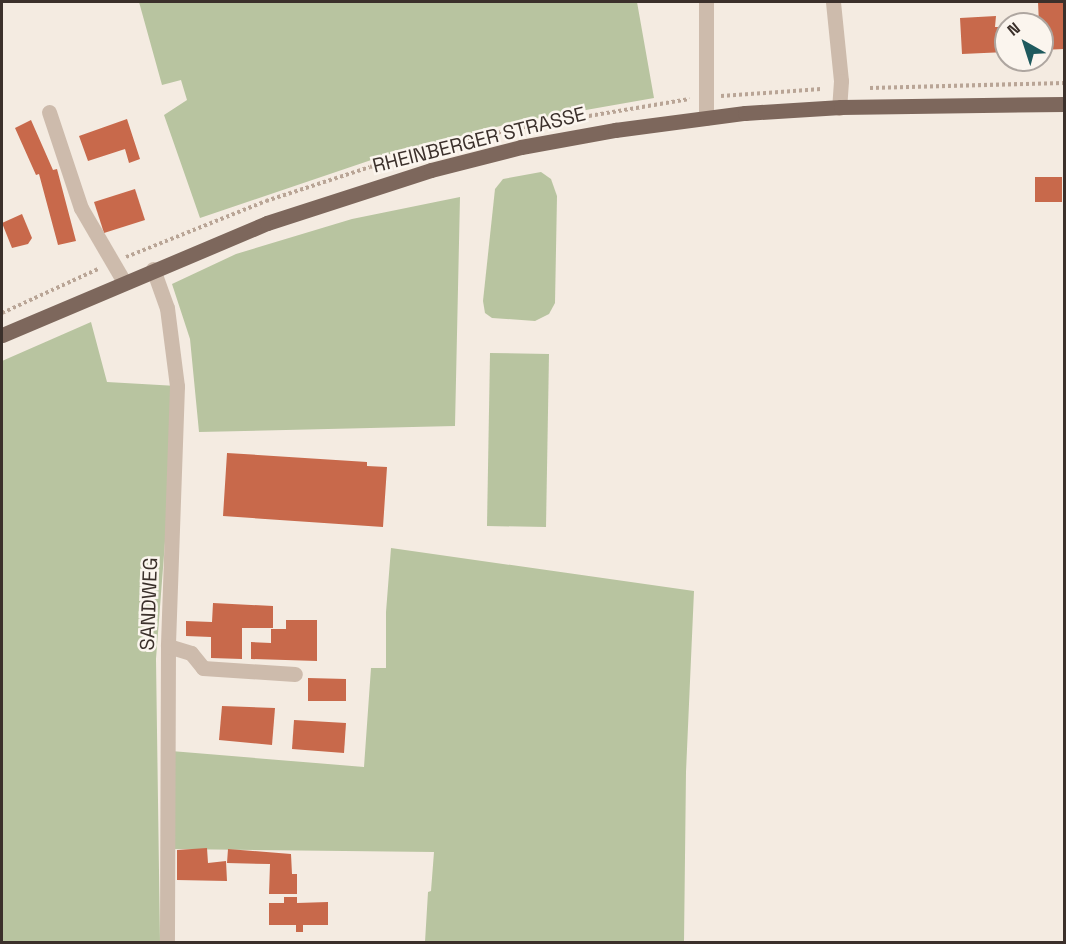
<!DOCTYPE html>
<style>
body{margin:0}
#map{position:relative;width:1066px;height:944px;overflow:hidden;background:#f4ebe1;font-family:"Space Grotesk",sans-serif}
div>[style]{position:absolute}
.green>*{inset:0;background:#b8c4a0}
.building>*{inset:0;background:#c8694b}
.path>*{height:4px;margin-top:-2px;transform-origin:0;background:repeating-linear-gradient(90deg,#b9a596 0 3px,transparent 0 6px)}
.minor>*{height:15px;margin:-7.5px;padding:0 7.5px;transform-origin:7.5px;border-radius:7.5px;background:#cdbbac}
.major>*{height:15px;margin:-7.5px;padding:0 7.5px;transform-origin:7.5px;border-radius:7.5px;background:#7d675c}
span{translate:-50% -50%;white-space:nowrap;text-align:center;line-height:1.15;-webkit-text-stroke:5px #fbf5ee;paint-order:stroke}
.street-label{font-size:20px;color:#3b302b}
.frame{position:absolute;inset:0;border:3px solid #3b302b;pointer-events:none}
.north{position:absolute;left:994px;top:12px;width:60px;height:60px;box-sizing:border-box;background:#fbf5ee;border:2px solid #aea6a0;border-radius:50%;rotate:321deg;font-size:16px;font-weight:700;line-height:24px;text-align:center;color:#3b302b}
.north::after{content:'';display:block;margin:auto;width:21px;height:27px;background:#1f5a5e;clip-path:polygon(50% 0,100% 100%,50% 72%,0 100%)}
</style>
<div id="map">
<div class="green">
<i style="clip-path:polygon(139px 2px,637px 2px,654px 98px,512px 123px,386px 155px,200px 218px,164px 115px,187px 100px,181px 80px,162px 85px)"></i>
<i style="clip-path:polygon(541px 172px,551px 179px,557px 196px,555px 303px,549px 314px,535px 321px,492px 318px,485px 313px,483px 301px,495px 189px,503px 179px)"></i>
<i style="clip-path:polygon(460px 197px,455px 426px,199px 432px,190px 339px,172px 284px,236px 254px,352px 219px)"></i>
<i style="clip-path:polygon(91px 322px,107px 382px,177px 386px,156px 659px,160px 942px,2px 942px,2px 361px)"></i>
<i style="clip-path:polygon(490px 353px,549px 354px,546px 527px,487px 526px)"></i>
<i style="clip-path:polygon(391px 548px,694px 591px,686px 772px,684px 942px,425px 942px,428px 892px,431px 891px,434px 852px,171px 849px,171px 751px,364px 767px,371px 668px,386px 668px,386px 612px)"></i>
</div>
<div class="building">
<i style="clip-path:polygon(1038px 2px,1064px 2px,1064px 49px,1042px 50px,1042px 24px,1039px 24px)"></i>
<i style="clip-path:polygon(996px 16px,995px 27px,1006px 27px,1006px 52px,962px 54px,960px 18px)"></i>
<i style="clip-path:polygon(127px 119px,140px 159px,129px 163px,125px 149px,88px 161px,79px 136px)"></i>
<i style="clip-path:polygon(31px 120px,53px 170px,57px 169px,76px 241px,58px 245px,39px 174px,36px 175px,15px 128px)"></i>
<i style="clip-path:polygon(1035px 177px,1062px 177px,1062px 202px,1035px 202px)"></i>
<i style="clip-path:polygon(135px 189px,145px 220px,104px 233px,94px 202px)"></i>
<i style="clip-path:polygon(22px 214px,32px 238px,28px 244px,12px 248px,2px 223px)"></i>
<i style="clip-path:polygon(227px 453px,367px 462px,367px 466px,387px 467px,383px 527px,223px 516px)"></i>
<i style="clip-path:polygon(213px 603px,273px 606px,273px 628px,242px 628px,242px 659px,211px 658px,211px 637px,186px 636px,186px 621px,212px 622px)"></i>
<i style="clip-path:polygon(286px 620px,317px 620px,317px 661px,251px 659px,251px 642px,271px 643px,271px 629px,286px 629px)"></i>
<i style="clip-path:polygon(308px 678px,346px 679px,346px 701px,308px 701px)"></i>
<i style="clip-path:polygon(222px 706px,275px 708px,272px 745px,219px 740px)"></i>
<i style="clip-path:polygon(294px 720px,346px 723px,344px 753px,292px 749px)"></i>
<i style="clip-path:polygon(207px 848px,208px 863px,226px 861px,227px 881px,177px 880px,177px 850px)"></i>
<i style="clip-path:polygon(228px 849px,291px 854px,292px 874px,297px 874px,297px 894px,269px 894px,270px 864px,227px 863px)"></i>
<i style="clip-path:polygon(284px 897px,297px 897px,297px 903px,328px 902px,328px 925px,303px 925px,303px 932px,296px 932px,296px 925px,269px 925px,269px 903px,284px 903px)"></i>
</div>
<div class="path">
<i style="left:870px;top:88px;width:194px;rotate:-1.5deg"></i>
<i style="left:721px;top:96px;width:100px;rotate:-4deg"></i>
<i style="left:126px;top:257px;width:151px;rotate:-21.8deg"></i>
<i style="left:266px;top:201px;width:109px;rotate:-18.1deg"></i>
<i style="left:370px;top:167px;width:147px;rotate:-15deg"></i>
<i style="left:512px;top:129px;width:180px;rotate:-9.6deg"></i>
<i style="left:2px;top:313px;width:106px;rotate:-24.6deg"></i>
</div>
<div class="minor">
<i style="left:706px;top:2px;width:116px;rotate:90deg"></i>
<i style="left:833px;top:2px;width:79px;rotate:84.2deg"></i>
<i style="left:841px;top:81px;width:27px;rotate:94deg"></i>
<i style="left:49px;top:112px;width:101px;rotate:71.6deg"></i>
<i style="left:81px;top:208px;width:86px;rotate:59.8deg"></i>
<i style="left:153px;top:269px;width:41px;rotate:70.3deg"></i>
<i style="left:167px;top:308px;width:79px;rotate:82.7deg"></i>
<i style="left:177px;top:386px;width:260px;rotate:92deg"></i>
<i style="left:168px;top:646px;width:296px;rotate:90.2deg"></i>
<i style="left:168px;top:646px;width:24px;rotate:17deg"></i>
<i style="left:191px;top:653px;width:19px;rotate:51deg"></i>
<i style="left:203px;top:668px;width:92px;rotate:3.7deg"></i>
</div>
<div class="major">
<i style="left:2px;top:335px;width:288px;rotate:-22.9deg"></i>
<i style="left:267px;top:223px;width:172px;rotate:-17.9deg"></i>
<i style="left:431px;top:170px;width:93px;rotate:-14.3deg"></i>
<i style="left:521px;top:147px;width:96px;rotate:-10.3deg"></i>
<i style="left:615px;top:130px;width:131px;rotate:-7.5deg"></i>
<i style="left:745px;top:113px;width:96px;rotate:-3.6deg"></i>
<i style="left:841px;top:107px;width:223px;rotate:-0.8deg"></i>
</div>
<div class="street-label">
<span style="left:479px;top:140px;rotate:-14deg">RHEINBERGER STRASSE</span>
<span style="left:149px;top:604px;rotate:-88deg">SANDWEG</span>
</div>
<div class="frame"></div>
<div class="north">N</div>
</div>
